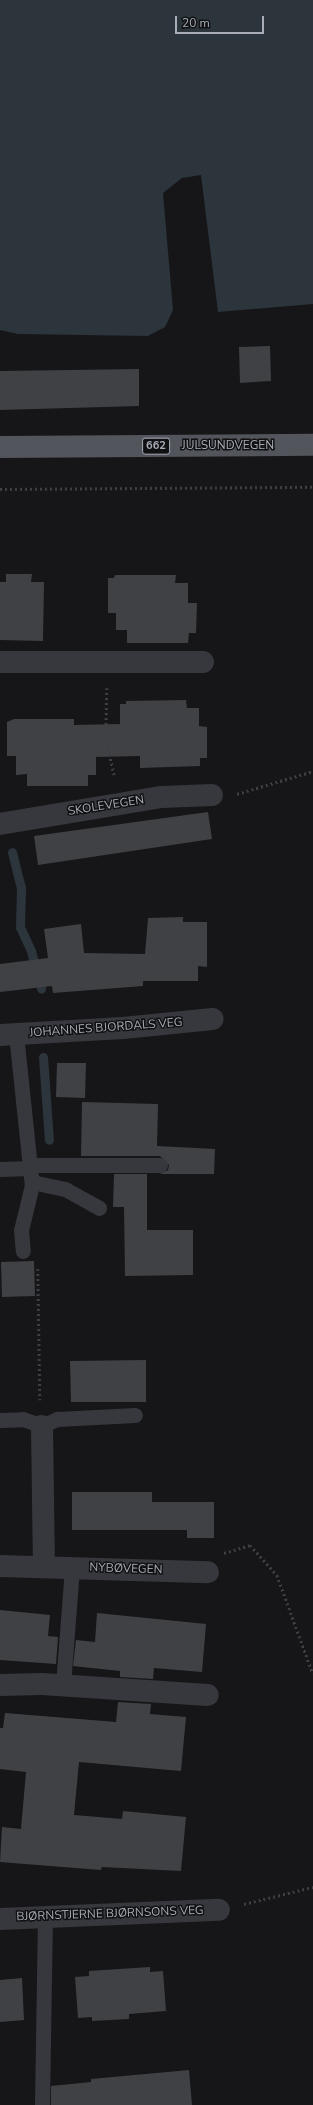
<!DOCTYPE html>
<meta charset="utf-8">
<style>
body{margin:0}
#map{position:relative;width:313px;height:2105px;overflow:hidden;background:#161618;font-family:"Nunito Sans",sans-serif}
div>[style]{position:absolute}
.water>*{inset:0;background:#2c353c}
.stream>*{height:9px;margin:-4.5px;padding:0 4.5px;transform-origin:4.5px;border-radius:4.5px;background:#2c353c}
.building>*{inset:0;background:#404145}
.path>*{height:2.5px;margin-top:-1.25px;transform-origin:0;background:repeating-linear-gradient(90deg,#3d3f44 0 2px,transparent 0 5px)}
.lane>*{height:15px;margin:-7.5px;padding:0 7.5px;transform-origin:7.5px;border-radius:7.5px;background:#37383d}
.street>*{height:22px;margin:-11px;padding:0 11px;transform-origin:11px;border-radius:11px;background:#37383d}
.primary>*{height:22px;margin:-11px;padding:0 11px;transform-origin:11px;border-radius:11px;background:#53555c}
span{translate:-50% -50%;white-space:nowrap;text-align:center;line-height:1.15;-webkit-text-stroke:3px #111113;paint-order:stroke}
.shield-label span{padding:1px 3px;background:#111113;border:1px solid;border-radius:3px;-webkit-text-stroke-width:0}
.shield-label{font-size:11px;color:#a8adb8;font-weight:700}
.street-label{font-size:12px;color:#a8adb8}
.scale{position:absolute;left:175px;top:16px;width:89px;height:18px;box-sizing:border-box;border:2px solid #a8adb8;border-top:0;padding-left:5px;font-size:12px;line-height:14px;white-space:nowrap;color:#a8adb8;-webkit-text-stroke:3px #111113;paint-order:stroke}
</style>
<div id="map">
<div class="water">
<i style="clip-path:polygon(0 0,313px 0,313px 304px,218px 312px,201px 175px,182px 178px,163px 193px,173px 310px,165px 327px,148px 336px,18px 334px,0 330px)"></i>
</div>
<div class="stream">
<i style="left:12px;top:852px;width:36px;rotate:76deg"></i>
<i style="left:21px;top:887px;width:40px;rotate:91.4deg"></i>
<i style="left:20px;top:927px;width:26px;rotate:65deg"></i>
<i style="left:31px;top:951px;width:39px;rotate:75deg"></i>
<i style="left:43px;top:1057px;width:83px;rotate:85.9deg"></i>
</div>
<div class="building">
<i style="clip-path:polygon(270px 346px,271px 381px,240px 383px,239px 347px)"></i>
<i style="clip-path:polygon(139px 369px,139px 406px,0 410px,0 371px)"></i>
<i style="clip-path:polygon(6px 574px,32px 574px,31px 582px,44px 582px,43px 641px,0 640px,0 582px,6px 582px)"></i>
<i style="clip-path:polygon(115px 575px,176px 575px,175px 583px,188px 583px,188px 603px,197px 603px,196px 633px,189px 633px,188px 643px,127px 643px,127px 630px,116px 630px,116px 613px,108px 613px,108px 578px,114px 578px)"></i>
<i style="clip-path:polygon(186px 700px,187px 708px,199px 708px,199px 726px,207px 727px,207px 758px,200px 758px,200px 766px,140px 768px,140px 756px,96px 757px,96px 775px,88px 775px,88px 786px,27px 786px,27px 774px,16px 775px,16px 756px,7px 756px,7px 722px,14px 719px,74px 719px,74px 725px,120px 724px,120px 704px,126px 704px,126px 701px)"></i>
<i style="clip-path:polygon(208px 812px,212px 839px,38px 865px,34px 836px)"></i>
<i style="clip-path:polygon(183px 917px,183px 922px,207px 922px,207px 967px,198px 966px,198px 981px,143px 981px,143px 986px,53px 993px,52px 986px,0 992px,0 964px,48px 958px,44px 929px,81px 924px,84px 953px,145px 954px,148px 918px)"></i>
<i style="clip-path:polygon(57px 1063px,86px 1063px,85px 1098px,56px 1097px)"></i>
<i style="clip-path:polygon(82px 1102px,158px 1104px,157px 1146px,215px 1149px,214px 1174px,147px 1174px,147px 1230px,193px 1230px,193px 1275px,125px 1276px,124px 1207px,113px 1207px,114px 1174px,160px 1174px,168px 1170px,169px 1165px,160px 1156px,81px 1156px)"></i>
<i style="clip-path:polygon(34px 1261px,35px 1296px,2px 1297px,1px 1262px)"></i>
<i style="clip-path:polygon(146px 1360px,146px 1402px,71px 1402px,70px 1361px)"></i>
<i style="clip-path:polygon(72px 1492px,152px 1492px,152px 1502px,214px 1502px,214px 1538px,187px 1538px,187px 1530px,72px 1530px)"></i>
<i style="clip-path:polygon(0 1610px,50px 1615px,48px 1636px,58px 1637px,56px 1664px,0 1660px)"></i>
<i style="clip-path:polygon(97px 1613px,206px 1624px,202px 1672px,154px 1668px,153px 1679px,120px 1677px,120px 1671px,73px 1666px,76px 1640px,95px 1642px)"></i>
<i style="clip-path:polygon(118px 1702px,151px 1704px,150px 1714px,186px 1717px,181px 1771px,79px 1762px,74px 1815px,122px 1819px,123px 1811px,186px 1817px,181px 1871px,102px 1867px,101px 1870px,0 1862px,2px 1827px,21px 1829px,26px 1772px,0 1769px,0 1728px,3px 1728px,5px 1713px,116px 1722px)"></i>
<i style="clip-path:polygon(150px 1967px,150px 1972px,163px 1971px,166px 2011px,129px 2014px,129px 2019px,92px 2021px,92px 2017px,78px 2018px,75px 1977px,89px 1976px,89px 1971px)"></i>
<i style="clip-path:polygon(22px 1978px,24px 2020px,0 2022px,0 1980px)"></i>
<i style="clip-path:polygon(189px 2070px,192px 2105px,51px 2105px,51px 2086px,91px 2082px,91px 2079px)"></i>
</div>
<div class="path">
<i style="left:0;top:489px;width:313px;rotate:-0.4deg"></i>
<i style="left:107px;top:688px;width:51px;rotate:91.1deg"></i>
<i style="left:106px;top:739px;width:39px;rotate:77deg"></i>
<i style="left:237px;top:794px;width:79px;rotate:-16.8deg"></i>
<i style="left:38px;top:1269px;width:131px;rotate:89.1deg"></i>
<i style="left:224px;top:1553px;width:27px;rotate:-17deg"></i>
<i style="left:250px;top:1545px;width:40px;rotate:48deg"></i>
<i style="left:277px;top:1575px;width:105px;rotate:70deg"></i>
<i style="left:244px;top:1904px;width:71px;rotate:-13.8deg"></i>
</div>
<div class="lane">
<i style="left:16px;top:1034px;width:152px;rotate:84deg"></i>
<i style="left:32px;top:1185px;width:46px;rotate:103.7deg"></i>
<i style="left:21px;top:1230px;width:21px;rotate:85deg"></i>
<i style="left:31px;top:1165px;width:129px"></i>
<i style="left:0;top:1169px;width:31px;rotate:-2deg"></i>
<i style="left:32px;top:1182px;width:34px;rotate:12deg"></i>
<i style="left:65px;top:1189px;width:39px;rotate:29deg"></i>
<i style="left:0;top:1420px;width:23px;rotate:-2deg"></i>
<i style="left:23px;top:1419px;width:20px;rotate:20deg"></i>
<i style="left:42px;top:1426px;width:17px;rotate:-25deg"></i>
<i style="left:57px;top:1419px;width:78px;rotate:-2.9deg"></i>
<i style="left:63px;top:1685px;width:117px;rotate:-85.6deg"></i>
<i style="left:42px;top:2105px;width:189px;rotate:-89.1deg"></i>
</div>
<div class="street">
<i style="left:0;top:662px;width:203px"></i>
<i style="left:0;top:824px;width:164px;rotate:-9.5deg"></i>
<i style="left:162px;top:797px;width:50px;rotate:-2.3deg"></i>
<i style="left:0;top:1035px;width:123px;rotate:-3.3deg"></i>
<i style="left:123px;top:1028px;width:90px;rotate:-5.7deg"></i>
<i style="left:42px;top:1426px;width:141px;rotate:89.2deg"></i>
<i style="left:0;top:1566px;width:208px;rotate:1.7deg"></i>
<i style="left:0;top:1685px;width:42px;rotate:-1.4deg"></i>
<i style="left:42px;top:1684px;width:166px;rotate:3.8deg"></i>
<i style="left:0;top:1919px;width:219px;rotate:-2.4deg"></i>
</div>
<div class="primary">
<i style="left:0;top:447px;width:313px;rotate:-0.4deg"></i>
</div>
<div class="shield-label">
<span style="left:156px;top:446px">662</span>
</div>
<div class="street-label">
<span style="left:228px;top:446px">JULSUNDVEGEN</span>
<span style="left:106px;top:806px;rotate:-9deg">SKOLEVEGEN</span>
<span style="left:106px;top:1028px;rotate:-4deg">JOHANNES BJORDALS VEG</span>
<span style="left:126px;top:1569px;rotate:2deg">NYBØVEGEN</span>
<span style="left:110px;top:1914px;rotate:-2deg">BJØRNSTJERNE BJØRNSONS VEG</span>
</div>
<div class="scale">20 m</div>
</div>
